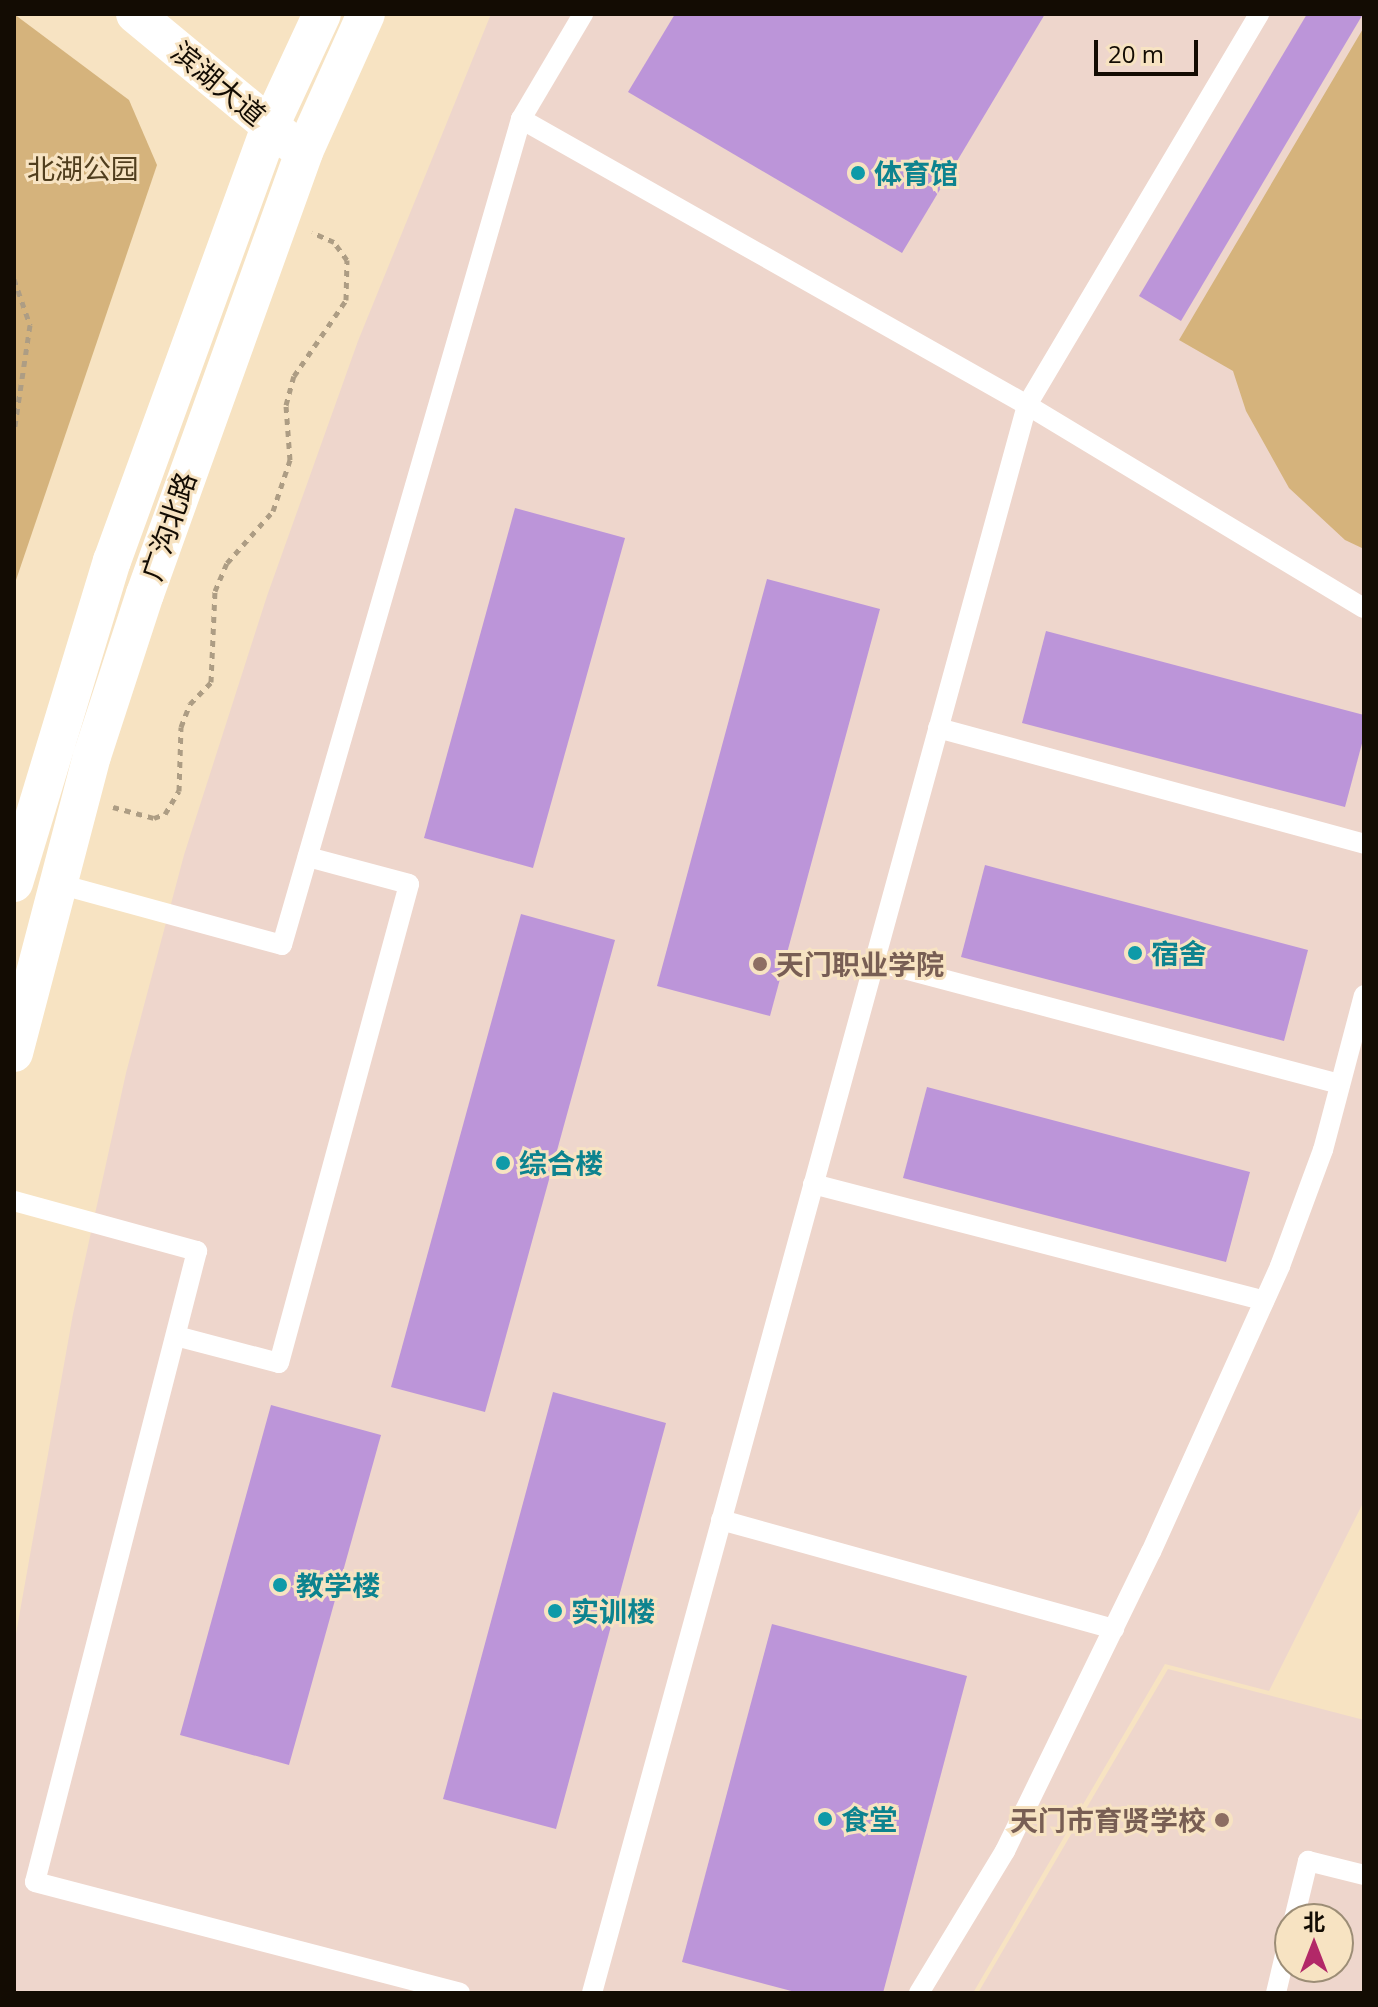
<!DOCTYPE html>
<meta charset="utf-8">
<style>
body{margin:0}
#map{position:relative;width:1378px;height:2007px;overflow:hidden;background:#f7e3c2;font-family:"Open Sans","Noto Sans SC",sans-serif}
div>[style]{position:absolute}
.education>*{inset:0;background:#eed6cc}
.green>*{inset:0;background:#d5b37c}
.building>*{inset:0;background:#bc95d9}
.path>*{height:5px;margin-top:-2.5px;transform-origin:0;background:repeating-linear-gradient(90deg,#ad9d84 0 6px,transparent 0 12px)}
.lane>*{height:20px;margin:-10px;padding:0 10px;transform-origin:10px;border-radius:10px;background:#fff}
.street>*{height:38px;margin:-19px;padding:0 19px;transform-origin:19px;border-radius:19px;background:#fff}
.dots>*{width:22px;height:22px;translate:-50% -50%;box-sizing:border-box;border:4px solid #f7e3c2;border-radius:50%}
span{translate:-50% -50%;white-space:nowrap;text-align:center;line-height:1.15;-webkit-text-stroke:6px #f7e3c2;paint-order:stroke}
.street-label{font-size:28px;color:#130c03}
.park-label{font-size:28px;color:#503e1e}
.culture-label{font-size:28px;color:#0d838f;font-weight:700}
.left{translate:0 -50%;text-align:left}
.education-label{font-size:28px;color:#785e54;font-weight:700}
.right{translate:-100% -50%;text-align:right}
.frame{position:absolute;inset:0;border:16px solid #130c03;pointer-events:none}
.north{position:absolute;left:1274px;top:1903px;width:80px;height:80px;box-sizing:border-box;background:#f7e3c2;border:2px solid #9c8d76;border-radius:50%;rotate:0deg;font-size:22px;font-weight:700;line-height:32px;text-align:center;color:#130c03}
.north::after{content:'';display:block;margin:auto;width:28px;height:36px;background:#b22868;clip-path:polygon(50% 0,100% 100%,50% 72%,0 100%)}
.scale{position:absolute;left:1094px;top:40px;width:104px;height:36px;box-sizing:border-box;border:4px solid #130c03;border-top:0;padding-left:10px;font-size:24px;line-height:28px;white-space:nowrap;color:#130c03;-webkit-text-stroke:6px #f7e3c2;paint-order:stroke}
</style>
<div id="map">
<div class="education">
<i style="clip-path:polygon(491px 14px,1364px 14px,1364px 1501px,1269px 1691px,1165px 1664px,973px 1993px,14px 1993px,14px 1645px,73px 1314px,126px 1073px,184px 855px,267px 596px,358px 341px)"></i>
<i style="clip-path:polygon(evenodd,1168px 1669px,1364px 1720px,1364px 1993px,978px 1993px,1168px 1669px,1290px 1919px,1338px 1919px,1338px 1967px,1290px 1967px,1290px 1919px)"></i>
</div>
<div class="green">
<i style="clip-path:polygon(14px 14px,129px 100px,157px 165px,14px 586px)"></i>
<i style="clip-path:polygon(1364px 27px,1364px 549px,1345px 540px,1289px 488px,1246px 411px,1233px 371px,1179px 340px)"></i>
</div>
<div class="building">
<i style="clip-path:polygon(675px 14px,1045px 14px,902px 253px,628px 92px)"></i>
<i style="clip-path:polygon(1307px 14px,1363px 14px,1181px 321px,1139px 296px)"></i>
<i style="clip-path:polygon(515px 508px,625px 538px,533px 868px,424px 838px)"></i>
<i style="clip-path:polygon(767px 579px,880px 609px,770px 1016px,657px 986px)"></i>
<i style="clip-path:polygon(1046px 631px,1364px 715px,1364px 736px,1345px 807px,1022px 723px)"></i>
<i style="clip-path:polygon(985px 865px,1308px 950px,1284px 1041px,961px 957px)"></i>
<i style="clip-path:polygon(521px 914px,615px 940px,485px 1412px,391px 1387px)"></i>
<i style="clip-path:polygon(927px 1087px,1250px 1172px,1226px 1262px,903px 1178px)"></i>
<i style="clip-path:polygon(553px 1392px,666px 1423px,556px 1829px,443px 1799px)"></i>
<i style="clip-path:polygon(271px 1405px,381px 1435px,289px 1765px,180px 1735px)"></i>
<i style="clip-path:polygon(772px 1624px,967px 1676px,883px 1993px,799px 1993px,682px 1962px)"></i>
</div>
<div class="path">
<i style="left:14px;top:279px;width:49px;rotate:70.8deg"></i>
<i style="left:30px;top:325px;width:108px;rotate:98.5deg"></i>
<i style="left:113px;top:807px;width:42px;rotate:15deg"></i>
<i style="left:154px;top:818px;width:12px;rotate:-20deg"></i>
<i style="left:165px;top:814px;width:27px;rotate:-59deg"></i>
<i style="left:179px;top:791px;width:64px;rotate:-88.2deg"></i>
<i style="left:181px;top:727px;width:25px;rotate:-69deg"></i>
<i style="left:190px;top:704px;width:30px;rotate:-46deg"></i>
<i style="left:211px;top:682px;width:91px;rotate:-87.5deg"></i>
<i style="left:215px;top:591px;width:30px;rotate:-67deg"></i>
<i style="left:227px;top:563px;width:69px;rotate:-48.5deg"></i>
<i style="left:273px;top:511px;width:54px;rotate:-71.6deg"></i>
<i style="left:290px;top:460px;width:55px;rotate:-94.2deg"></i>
<i style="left:286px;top:405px;width:30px;rotate:-75deg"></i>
<i style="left:294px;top:376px;width:92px;rotate:-55.6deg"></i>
<i style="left:346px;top:300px;width:40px;rotate:-88.6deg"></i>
<i style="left:347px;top:260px;width:22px;rotate:-126deg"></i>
<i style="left:334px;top:242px;width:24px;rotate:-156deg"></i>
</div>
<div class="lane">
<i style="left:521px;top:119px;width:581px;rotate:29.48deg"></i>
<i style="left:1027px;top:405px;width:393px;rotate:31.1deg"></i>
<i style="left:938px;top:728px;width:442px;rotate:15.2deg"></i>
<i style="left:59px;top:884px;width:231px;rotate:15.3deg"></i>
<i style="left:282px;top:945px;width:860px;rotate:-73.86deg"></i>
<i style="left:521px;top:119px;width:122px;rotate:-59.4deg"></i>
<i style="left:874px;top:961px;width:482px;rotate:14.8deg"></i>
<i style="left:813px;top:1184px;width:466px;rotate:14.5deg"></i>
<i style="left:14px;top:1201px;width:190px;rotate:15.3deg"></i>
<i style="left:197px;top:1251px;width:651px;rotate:104.4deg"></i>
<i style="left:35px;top:1882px;width:439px;rotate:14.6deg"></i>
<i style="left:176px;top:1336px;width:106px;rotate:14.7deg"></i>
<i style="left:279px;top:1363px;width:496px;rotate:-74.8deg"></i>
<i style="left:409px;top:884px;width:105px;rotate:-165deg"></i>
<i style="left:721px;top:1520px;width:408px;rotate:15.5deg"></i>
<i style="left:1294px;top:1919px;width:60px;rotate:-76.4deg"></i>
<i style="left:1308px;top:1861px;width:58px;rotate:14deg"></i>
<i style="left:592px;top:1993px;width:1647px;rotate:-74.68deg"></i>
<i style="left:1027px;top:405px;width:455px;rotate:-59.3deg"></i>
<i style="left:919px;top:1993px;width:166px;rotate:-58.8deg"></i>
<i style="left:1005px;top:1851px;width:333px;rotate:-64deg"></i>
<i style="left:1151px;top:1552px;width:314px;rotate:-65.7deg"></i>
<i style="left:1280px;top:1266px;width:124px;rotate:-69.7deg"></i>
<i style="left:1323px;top:1150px;width:160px;rotate:-75.2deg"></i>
<i style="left:1276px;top:1993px;width:61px;rotate:-76.7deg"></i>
</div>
<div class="street">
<i style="left:135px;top:14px;width:201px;rotate:39.6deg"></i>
<i style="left:14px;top:883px;width:337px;rotate:-73.1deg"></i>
<i style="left:112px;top:561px;width:463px;rotate:-70deg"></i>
<i style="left:270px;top:126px;width:123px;rotate:-65.1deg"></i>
<i style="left:14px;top:1053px;width:307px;rotate:-75.3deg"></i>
<i style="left:92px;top:756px;width:170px;rotate:-71.9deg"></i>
<i style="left:145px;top:594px;width:470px;rotate:-70.2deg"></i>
<i style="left:304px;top:152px;width:151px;rotate:-65.8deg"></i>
</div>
<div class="dots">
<i style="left:858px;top:173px;background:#0f9aa8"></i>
<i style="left:1135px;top:953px;background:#0f9aa8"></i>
<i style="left:760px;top:964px;background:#8d6e63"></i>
<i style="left:503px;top:1163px;background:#0f9aa8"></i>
<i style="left:280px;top:1585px;background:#0f9aa8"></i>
<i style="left:555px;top:1611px;background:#0f9aa8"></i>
<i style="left:825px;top:1819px;background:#0f9aa8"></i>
<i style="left:1222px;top:1820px;background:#8d6e63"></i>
</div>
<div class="street-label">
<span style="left:219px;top:83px;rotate:40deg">滨湖大道</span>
<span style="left:168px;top:526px;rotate:-71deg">广沟北路</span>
</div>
<div class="park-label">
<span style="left:83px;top:168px">北湖公园</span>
</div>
<div class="culture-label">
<span class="left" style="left:874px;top:173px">体育馆</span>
<span class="left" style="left:1151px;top:953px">宿舍</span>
<span class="left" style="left:519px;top:1163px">综合楼</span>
<span class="left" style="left:296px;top:1585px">教学楼</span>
<span class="left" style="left:571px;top:1611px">实训楼</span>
<span class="left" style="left:841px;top:1819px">食堂</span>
</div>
<div class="education-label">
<span class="left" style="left:776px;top:964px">天门职业学院</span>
<span class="right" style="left:1206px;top:1820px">天门市育贤学校</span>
</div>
<div class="frame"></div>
<div class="north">北</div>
<div class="scale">20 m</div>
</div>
